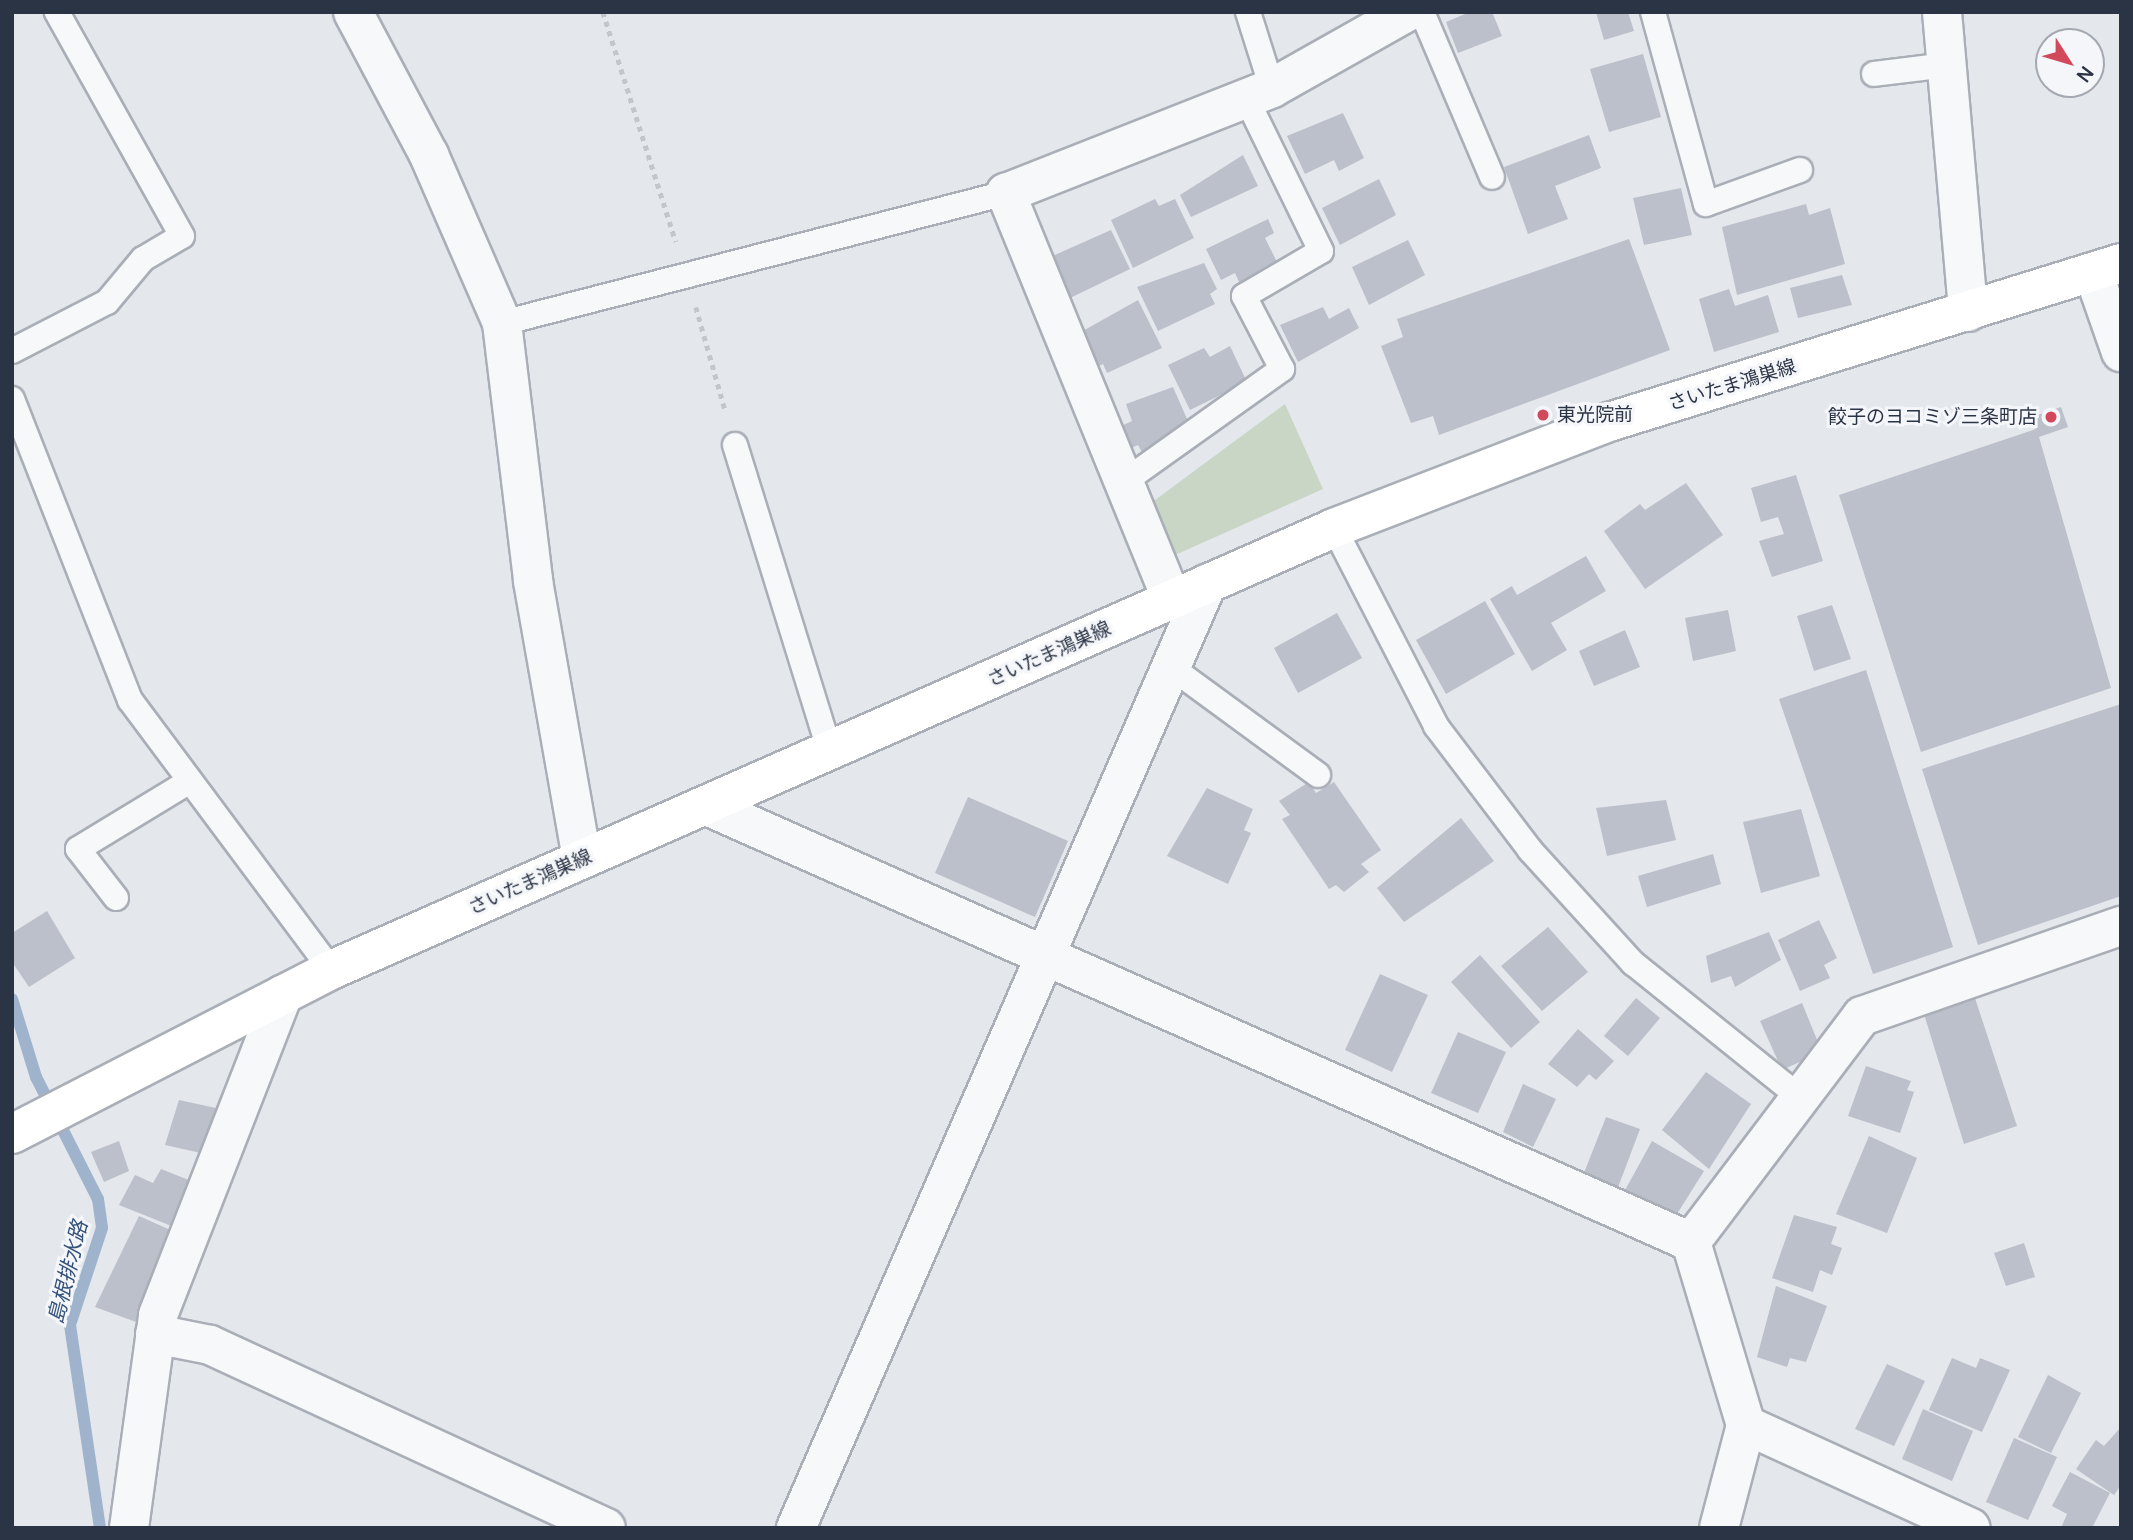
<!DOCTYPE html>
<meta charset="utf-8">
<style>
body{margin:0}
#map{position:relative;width:2133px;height:1540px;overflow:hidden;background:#e4e7ec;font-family:Manrope,"Noto Sans JP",sans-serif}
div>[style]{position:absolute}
.green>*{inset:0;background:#c9d6c5}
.stream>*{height:12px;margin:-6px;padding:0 6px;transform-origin:6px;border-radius:6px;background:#9fb4cc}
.building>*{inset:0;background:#bbc0ca}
.path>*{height:4.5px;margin-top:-2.25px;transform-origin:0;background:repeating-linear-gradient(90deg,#c2c5cb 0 5px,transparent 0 10px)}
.roads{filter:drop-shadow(2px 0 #a9aeb7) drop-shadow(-2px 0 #a9aeb7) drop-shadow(0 2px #a9aeb7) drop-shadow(0 -2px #a9aeb7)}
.service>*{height:24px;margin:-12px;padding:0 12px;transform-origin:12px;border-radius:12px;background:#f7f8fa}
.minor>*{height:38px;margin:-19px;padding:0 19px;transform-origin:19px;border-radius:19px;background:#f7f8fa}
.tertiary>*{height:38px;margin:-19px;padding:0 19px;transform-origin:19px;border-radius:19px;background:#f7f8fa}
.primary>*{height:38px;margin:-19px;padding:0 19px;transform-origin:19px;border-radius:19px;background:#fff}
.dots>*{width:19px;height:19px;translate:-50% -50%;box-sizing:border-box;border:4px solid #f4f6f9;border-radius:50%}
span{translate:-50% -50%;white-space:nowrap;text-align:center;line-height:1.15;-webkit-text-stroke:6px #f4f6f9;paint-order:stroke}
.street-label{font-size:19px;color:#2b3445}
.poi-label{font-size:19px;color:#2b3445}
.left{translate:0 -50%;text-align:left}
.right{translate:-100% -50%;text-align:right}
.water-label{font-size:21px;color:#34527a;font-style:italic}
.frame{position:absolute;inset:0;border:14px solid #2b3445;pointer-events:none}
.north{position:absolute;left:2035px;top:28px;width:70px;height:70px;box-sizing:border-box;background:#f4f6f9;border:2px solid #a4a8b1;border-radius:50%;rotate:127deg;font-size:19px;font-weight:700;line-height:28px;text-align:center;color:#2b3445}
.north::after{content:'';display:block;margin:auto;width:24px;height:32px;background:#d1495b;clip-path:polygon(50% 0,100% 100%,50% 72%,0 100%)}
</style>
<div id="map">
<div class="green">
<i style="clip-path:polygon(1285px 404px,1323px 489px,1175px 555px,1151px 503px)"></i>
</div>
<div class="stream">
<i style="left:12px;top:999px;width:82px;rotate:72.9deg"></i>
<i style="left:36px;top:1077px;width:137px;rotate:63.1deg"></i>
<i style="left:98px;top:1199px;width:29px;rotate:82deg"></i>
<i style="left:102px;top:1228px;width:102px;rotate:108.3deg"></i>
<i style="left:70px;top:1325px;width:205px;rotate:81.6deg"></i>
</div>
<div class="building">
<i style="clip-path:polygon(1470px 12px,1492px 12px,1502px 36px,1458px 53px,1446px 22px)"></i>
<i style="clip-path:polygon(1596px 12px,1628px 12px,1634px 31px,1604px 40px)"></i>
<i style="clip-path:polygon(1643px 54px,1661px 117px,1609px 132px,1590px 69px)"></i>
<i style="clip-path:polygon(1343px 113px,1364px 158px,1339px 171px,1334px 160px,1305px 174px,1287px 136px)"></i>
<i style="clip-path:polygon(1589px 135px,1601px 168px,1555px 186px,1568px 219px,1528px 234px,1504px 167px)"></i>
<i style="clip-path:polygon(1243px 155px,1258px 186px,1191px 217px,1180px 195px)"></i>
<i style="clip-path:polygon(1379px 179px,1396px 215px,1340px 245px,1322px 208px)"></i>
<i style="clip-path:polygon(1681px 188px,1692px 235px,1644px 245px,1633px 198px)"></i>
<i style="clip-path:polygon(1155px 199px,1159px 206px,1175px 199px,1194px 238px,1133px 268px,1111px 220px)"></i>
<i style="clip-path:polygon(1806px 204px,1809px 215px,1830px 208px,1845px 264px,1737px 295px,1722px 227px)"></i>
<i style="clip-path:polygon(1268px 219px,1274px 233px,1265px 238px,1278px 264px,1240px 284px,1235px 273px,1221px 280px,1206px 249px)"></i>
<i style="clip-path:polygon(1111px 230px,1130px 269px,1068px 299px,1048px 258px)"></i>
<i style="clip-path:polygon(1629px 239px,1670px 350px,1439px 435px,1433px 416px,1411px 423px,1381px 346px,1403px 337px,1397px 319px)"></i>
<i style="clip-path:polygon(1408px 240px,1425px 275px,1369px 305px,1352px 267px)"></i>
<i style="clip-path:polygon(1204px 263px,1217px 289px,1210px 294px,1215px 304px,1158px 331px,1137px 287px)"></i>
<i style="clip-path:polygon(1842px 275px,1852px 305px,1798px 318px,1790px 288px)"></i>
<i style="clip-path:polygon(1729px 289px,1735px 306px,1768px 295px,1779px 332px,1714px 352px,1699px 299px)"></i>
<i style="clip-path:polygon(1138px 300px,1162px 348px,1107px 373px,1103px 364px,1097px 367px,1081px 332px)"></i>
<i style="clip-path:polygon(1323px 307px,1329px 319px,1349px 308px,1359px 328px,1298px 362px,1280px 325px)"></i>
<i style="clip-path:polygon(1230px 346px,1247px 382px,1190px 410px,1168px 365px,1204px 348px,1210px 357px)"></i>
<i style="clip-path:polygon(1173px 387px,1191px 428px,1144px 456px,1138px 445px,1127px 450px,1117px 428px,1132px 421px,1126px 404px)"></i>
<i style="clip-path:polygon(2061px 407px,2068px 427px,2039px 437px,2111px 688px,1921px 752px,1839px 495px,2036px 429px,2032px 417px)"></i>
<i style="clip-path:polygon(1796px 475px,1823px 561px,1772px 577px,1759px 541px,1784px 534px,1778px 517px,1761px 522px,1751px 488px)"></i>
<i style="clip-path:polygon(1686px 483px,1723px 535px,1645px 589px,1604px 531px,1640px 504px,1645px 510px)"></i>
<i style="clip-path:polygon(1586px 556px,1606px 591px,1551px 623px,1567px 650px,1532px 671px,1490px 599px,1512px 586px,1517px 595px)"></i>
<i style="clip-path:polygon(1485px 601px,1515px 654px,1446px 694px,1416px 640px)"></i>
<i style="clip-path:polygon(1832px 605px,1851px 659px,1814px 671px,1797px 616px)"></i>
<i style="clip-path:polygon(1728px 610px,1736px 651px,1693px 661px,1685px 618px)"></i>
<i style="clip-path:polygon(1337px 613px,1362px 658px,1298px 693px,1274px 648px)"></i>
<i style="clip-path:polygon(1625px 630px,1640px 667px,1594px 686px,1579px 651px)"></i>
<i style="clip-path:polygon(1866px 670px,1953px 947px,1873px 974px,1779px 699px)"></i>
<i style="clip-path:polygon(2121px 704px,2121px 896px,1978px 945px,1922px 769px)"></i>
<i style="clip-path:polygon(1309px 782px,1316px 793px,1334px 782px,1381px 850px,1361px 864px,1369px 872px,1344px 892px,1336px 885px,1329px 889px,1282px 819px,1290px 815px,1279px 801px)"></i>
<i style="clip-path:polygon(1207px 788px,1253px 809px,1244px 830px,1251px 833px,1228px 884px,1167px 856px)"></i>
<i style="clip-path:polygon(968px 797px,1068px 841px,1035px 917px,935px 873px)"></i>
<i style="clip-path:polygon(1666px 800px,1676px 840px,1607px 856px,1596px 808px)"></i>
<i style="clip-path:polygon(1801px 809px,1820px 876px,1761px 893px,1743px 822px)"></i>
<i style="clip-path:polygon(1461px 818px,1494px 861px,1404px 922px,1377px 888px)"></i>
<i style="clip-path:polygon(1713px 854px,1721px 884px,1647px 907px,1638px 876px)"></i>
<i style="clip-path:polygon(47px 911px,75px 958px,29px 987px,12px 962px,12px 933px)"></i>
<i style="clip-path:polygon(1819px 920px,1837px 958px,1824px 965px,1830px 978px,1800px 991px,1778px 940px)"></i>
<i style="clip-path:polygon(1548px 927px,1588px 972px,1542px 1011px,1501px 966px)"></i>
<i style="clip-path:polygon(1769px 932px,1781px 960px,1735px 987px,1731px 976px,1711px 983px,1706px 956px)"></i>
<i style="clip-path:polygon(1480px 955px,1540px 1022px,1511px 1048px,1451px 982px)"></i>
<i style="clip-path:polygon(1380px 974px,1428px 995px,1392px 1072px,1345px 1050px)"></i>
<i style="clip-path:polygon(1636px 998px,1660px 1018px,1628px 1056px,1604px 1036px)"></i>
<i style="clip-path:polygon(1975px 998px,2017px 1126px,1964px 1144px,1924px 1014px)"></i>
<i style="clip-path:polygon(1802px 1003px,1822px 1052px,1782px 1070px,1760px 1021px)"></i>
<i style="clip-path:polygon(1578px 1029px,1614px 1061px,1596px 1080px,1589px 1074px,1577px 1087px,1548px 1064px)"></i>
<i style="clip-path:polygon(1458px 1032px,1506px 1052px,1478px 1113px,1431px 1093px)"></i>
<i style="clip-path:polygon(1866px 1066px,1911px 1081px,1907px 1090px,1914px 1092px,1900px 1133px,1848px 1116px)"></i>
<i style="clip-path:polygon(1706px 1072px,1751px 1104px,1709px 1169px,1662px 1130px)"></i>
<i style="clip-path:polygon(1523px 1084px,1556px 1099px,1533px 1147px,1503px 1132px)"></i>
<i style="clip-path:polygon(179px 1100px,225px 1110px,214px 1156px,165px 1145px)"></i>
<i style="clip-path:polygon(1606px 1117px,1640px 1129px,1617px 1190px,1582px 1178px)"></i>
<i style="clip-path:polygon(1869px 1136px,1917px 1158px,1887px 1233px,1836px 1214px)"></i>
<i style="clip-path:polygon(119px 1141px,129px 1171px,104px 1182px,91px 1152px)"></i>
<i style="clip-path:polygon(1652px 1141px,1704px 1171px,1677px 1214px,1624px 1192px)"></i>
<i style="clip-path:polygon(161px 1169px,199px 1184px,179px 1229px,119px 1205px,135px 1175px,153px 1183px)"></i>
<i style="clip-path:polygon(1794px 1215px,1837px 1227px,1831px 1244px,1842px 1248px,1832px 1275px,1820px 1270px,1813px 1292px,1772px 1278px)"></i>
<i style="clip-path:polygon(139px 1216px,177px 1233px,136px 1322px,95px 1307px)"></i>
<i style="clip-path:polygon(2024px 1243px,2035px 1277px,2006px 1286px,1994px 1253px)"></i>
<i style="clip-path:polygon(1776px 1286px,1827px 1306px,1806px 1362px,1790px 1358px,1787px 1367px,1757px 1357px)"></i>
<i style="clip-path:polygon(1952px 1358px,1976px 1368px,1980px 1358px,2010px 1370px,1982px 1432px,1929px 1410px)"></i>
<i style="clip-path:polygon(1887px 1364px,1925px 1381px,1894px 1446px,1855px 1429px)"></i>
<i style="clip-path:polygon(2048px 1375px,2081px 1393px,2051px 1453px,2018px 1437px)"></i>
<i style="clip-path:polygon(1923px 1409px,1973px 1431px,1952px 1481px,1902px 1459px)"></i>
<i style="clip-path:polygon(2121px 1427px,2121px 1485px,2114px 1495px,2076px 1469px,2096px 1440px,2104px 1446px)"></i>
<i style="clip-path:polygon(2014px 1438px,2057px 1457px,2028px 1520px,1986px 1502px)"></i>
<i style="clip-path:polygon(2070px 1472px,2110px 1493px,2092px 1528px,2061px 1528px,2067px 1514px,2052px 1506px)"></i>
</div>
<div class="path">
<i style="left:603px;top:12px;width:241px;rotate:72.4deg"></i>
<i style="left:696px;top:307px;width:110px;rotate:74.2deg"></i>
</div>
<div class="roads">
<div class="service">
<i style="left:1248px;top:12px;width:80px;rotate:72.5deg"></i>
<i style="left:1422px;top:12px;width:179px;rotate:67deg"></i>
<i style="left:1653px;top:12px;width:199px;rotate:74.6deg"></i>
<i style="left:1706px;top:204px;width:100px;rotate:-19.9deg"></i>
<i style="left:1874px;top:74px;width:74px;rotate:-7deg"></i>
<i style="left:502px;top:323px;width:520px;rotate:-14.46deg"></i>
<i style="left:12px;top:351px;width:107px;rotate:-27.3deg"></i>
<i style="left:107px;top:302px;width:56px;rotate:-50.1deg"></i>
<i style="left:143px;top:259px;width:45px;rotate:-30.5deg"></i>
<i style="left:182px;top:236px;width:257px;rotate:-119.2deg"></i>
<i style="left:12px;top:399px;width:323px;rotate:68.6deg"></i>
<i style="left:130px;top:700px;width:337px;rotate:53.3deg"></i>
<i style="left:735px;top:445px;width:320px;rotate:72.8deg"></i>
<i style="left:1125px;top:481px;width:193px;rotate:-35.5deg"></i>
<i style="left:1282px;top:369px;width:82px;rotate:-117.5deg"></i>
<i style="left:1244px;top:296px;width:89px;rotate:-30.3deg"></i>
<i style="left:1321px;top:251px;width:170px;rotate:-116.1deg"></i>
<i style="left:1334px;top:528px;width:223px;rotate:62.7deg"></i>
<i style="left:1436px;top:726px;width:156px;rotate:52.8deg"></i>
<i style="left:1530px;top:850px;width:153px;rotate:47.7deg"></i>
<i style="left:1633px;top:963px;width:216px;rotate:38.8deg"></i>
<i style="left:1172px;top:668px;width:181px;rotate:36.2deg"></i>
<i style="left:116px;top:898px;width:62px;rotate:-127.8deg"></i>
<i style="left:78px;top:849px;width:131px;rotate:-31.3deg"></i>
</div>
<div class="minor">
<i style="left:353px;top:12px;width:162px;rotate:62deg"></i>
<i style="left:429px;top:155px;width:183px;rotate:66.5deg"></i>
<i style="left:502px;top:323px;width:260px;rotate:83.1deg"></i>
<i style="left:533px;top:581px;width:282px;rotate:80deg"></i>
<i style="left:1942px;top:12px;width:301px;rotate:85deg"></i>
<i style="left:2093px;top:272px;width:85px;rotate:70.7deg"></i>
<i style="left:1172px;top:600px;width:440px;rotate:-112.2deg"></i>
<i style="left:1006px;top:193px;width:286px;rotate:-21.5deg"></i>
<i style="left:1272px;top:88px;width:155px;rotate:-29.4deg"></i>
<i style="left:707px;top:806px;width:1076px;rotate:23.9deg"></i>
<i style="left:1691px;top:1242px;width:191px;rotate:73.3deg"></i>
<i style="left:1746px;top:1425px;width:247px;rotate:24.6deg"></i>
<i style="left:1691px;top:1242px;width:283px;rotate:-52.9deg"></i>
<i style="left:1862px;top:1016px;width:274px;rotate:-19.2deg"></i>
<i style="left:155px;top:1334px;width:56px;rotate:11.3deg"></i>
<i style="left:210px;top:1345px;width:436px;rotate:24.8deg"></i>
<i style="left:129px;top:1528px;width:215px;rotate:-82.2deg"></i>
<i style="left:158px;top:1315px;width:344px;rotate:-68.7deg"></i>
<i style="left:1719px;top:1528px;width:106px;rotate:-75.3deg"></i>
</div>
<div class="tertiary">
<i style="left:796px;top:1528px;width:1030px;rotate:-66.47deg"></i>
</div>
<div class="primary">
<i style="left:12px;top:1134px;width:359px;rotate:-27.2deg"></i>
<i style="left:331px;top:970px;width:1096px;rotate:-23.78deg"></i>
<i style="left:1334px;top:528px;width:295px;rotate:-21.1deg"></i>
<i style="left:1609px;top:422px;width:536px;rotate:-17.25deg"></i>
</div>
</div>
<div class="dots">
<i style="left:1543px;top:415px;background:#d1495b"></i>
<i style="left:2051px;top:417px;background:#d1495b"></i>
</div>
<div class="street-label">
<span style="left:1732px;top:385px;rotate:-17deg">さいたま鴻巣線</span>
<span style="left:1049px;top:654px;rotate:-24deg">さいたま鴻巣線</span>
<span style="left:530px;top:882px;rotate:-24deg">さいたま鴻巣線</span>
</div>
<div class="poi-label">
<span class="left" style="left:1557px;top:415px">東光院前</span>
<span class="right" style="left:2037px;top:417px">餃子のヨコミゾ三条町店</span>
</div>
<div class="water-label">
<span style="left:67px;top:1272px;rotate:-76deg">島根排水路</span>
</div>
<div class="frame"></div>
<div class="north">N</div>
</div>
